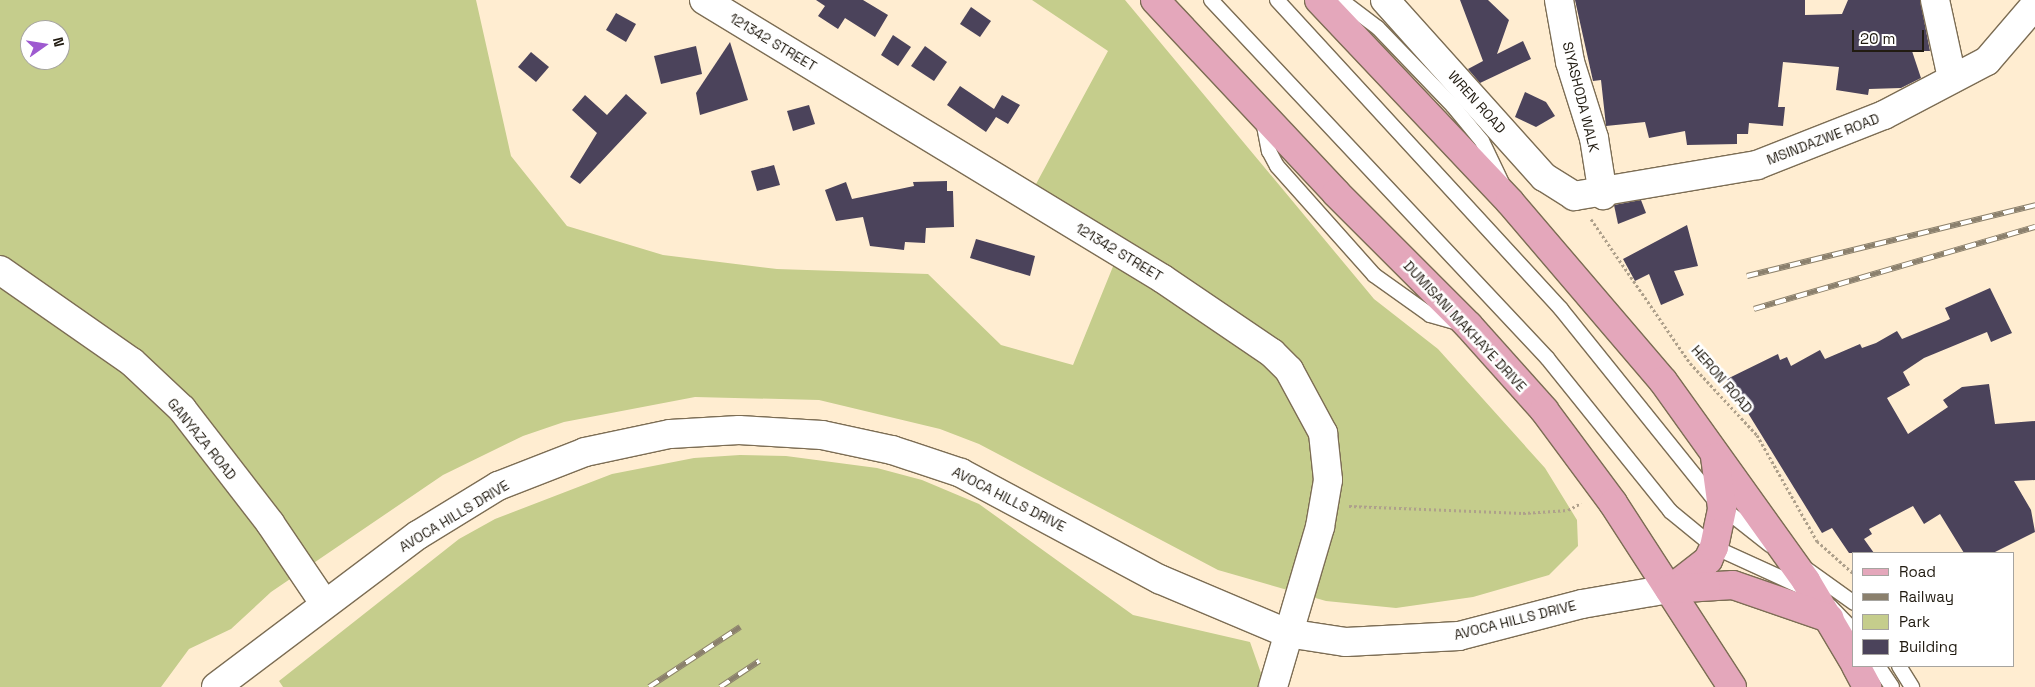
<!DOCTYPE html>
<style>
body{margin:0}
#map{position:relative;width:2035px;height:687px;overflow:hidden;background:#ffedd1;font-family:"Space Grotesk",sans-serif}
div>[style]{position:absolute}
.green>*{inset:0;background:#c5cd8c}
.building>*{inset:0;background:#4b435b}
.path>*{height:3px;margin-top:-1.5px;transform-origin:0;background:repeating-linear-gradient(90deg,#aea08b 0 2.5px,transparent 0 5px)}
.roads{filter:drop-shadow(1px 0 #7c6d54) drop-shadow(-1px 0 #7c6d54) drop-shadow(0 1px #7c6d54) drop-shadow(0 -1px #7c6d54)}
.lane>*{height:14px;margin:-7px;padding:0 7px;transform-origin:7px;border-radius:7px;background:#fff}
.street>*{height:28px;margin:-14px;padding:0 14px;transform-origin:14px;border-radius:14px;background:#fff}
.primary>*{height:28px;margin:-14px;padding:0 14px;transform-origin:14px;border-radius:14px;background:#e4a7bb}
.rail>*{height:5.5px;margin-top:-2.75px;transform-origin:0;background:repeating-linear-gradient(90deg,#fff 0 11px,#8b806d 0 22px);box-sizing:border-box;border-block:1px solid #8b806d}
span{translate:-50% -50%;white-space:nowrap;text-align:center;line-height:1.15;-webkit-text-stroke:5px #fff;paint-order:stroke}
.street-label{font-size:14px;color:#211b11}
.legend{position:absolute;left:1852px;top:552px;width:162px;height:115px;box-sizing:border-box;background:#fff;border:1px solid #a6a4a0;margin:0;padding:6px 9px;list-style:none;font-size:15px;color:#211b11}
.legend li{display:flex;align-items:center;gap:10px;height:25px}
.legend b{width:25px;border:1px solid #a6a4a0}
.north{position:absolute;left:20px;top:20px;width:50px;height:50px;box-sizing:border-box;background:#fff;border:1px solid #a6a4a0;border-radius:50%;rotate:77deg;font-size:14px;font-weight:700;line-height:20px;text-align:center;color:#211b11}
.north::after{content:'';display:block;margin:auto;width:18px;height:22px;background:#9e5ad0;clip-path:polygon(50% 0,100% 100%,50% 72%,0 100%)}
.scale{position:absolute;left:1852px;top:30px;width:72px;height:22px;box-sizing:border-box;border:2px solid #211b11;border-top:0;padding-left:6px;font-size:15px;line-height:18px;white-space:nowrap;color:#211b11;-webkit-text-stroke:4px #fff;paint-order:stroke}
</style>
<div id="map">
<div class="green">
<i style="clip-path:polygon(evenodd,0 0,476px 0,511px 156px,567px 226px,663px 255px,777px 269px,928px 274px,1001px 345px,1073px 365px,1114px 264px,1036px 184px,1108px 51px,1032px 0,1125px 0,1374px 299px,1438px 349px,1545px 468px,1577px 520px,1578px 546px,1549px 575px,1473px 597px,1396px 608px,1326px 601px,1218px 570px,979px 444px,940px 429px,819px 400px,695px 397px,564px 422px,523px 436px,443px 475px,271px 592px,231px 629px,189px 649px,161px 687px,0 687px,0 0,30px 30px,60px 30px,60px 60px,30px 60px,30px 30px)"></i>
<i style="clip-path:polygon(740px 455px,786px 456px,877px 468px,922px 480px,979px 504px,1133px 615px,1250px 642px,1262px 676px,1259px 687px,283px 687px,279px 681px,459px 539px,495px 519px,612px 474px,694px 458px)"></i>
</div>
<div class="building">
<i style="clip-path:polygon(816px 0,863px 0,888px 15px,875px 37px,845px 18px,838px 29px,818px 16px,825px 6px)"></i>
<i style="clip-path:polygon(1460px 0,1488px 0,1509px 20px,1497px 54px,1523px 41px,1531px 59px,1480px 83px,1468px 69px,1483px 61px)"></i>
<i style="clip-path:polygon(1575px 0,1805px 0,1805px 15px,1842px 14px,1848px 0,1920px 0,1930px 51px,1912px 51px,1921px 78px,1901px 88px,1869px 89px,1868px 95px,1836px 90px,1839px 67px,1783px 62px,1778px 107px,1785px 107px,1783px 126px,1749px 123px,1748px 134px,1737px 134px,1737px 144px,1687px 145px,1685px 131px,1649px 138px,1645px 122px,1606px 126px,1601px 80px,1593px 81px)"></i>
<i style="clip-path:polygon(971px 7px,991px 21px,980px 37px,960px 24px)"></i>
<i style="clip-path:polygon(616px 13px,636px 24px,626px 42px,606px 30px)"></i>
<i style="clip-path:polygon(893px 35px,911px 47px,898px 66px,881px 55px)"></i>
<i style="clip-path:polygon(730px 42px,748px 100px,700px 115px,696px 93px)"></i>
<i style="clip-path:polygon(696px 46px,702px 74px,661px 84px,654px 56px)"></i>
<i style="clip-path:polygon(925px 46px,947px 62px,934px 81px,911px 66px)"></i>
<i style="clip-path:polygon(531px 52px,549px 67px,536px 82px,518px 67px)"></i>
<i style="clip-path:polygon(960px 86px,994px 109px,1002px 95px,1020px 105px,1008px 124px,996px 117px,986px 132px,947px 105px)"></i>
<i style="clip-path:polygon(1525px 92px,1546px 102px,1555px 116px,1536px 127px,1515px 117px)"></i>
<i style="clip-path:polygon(626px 94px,647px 113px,580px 184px,570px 177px,597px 133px,572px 110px,585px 95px,607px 115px)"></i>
<i style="clip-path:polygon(809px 105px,815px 124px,793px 131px,787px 111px)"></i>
<i style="clip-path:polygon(774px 165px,780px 185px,757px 191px,751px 171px)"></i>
<i style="clip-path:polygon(947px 181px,947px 191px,953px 191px,954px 227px,926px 228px,925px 243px,905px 242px,904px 250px,870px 246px,863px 217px,836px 221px,825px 190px,846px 182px,852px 199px,914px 186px,913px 182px)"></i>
<i style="clip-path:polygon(1641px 200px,1646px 213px,1618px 224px,1614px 205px)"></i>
<i style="clip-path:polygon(1687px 225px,1698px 266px,1674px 271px,1684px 295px,1661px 305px,1649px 274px,1635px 281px,1623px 259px)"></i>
<i style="clip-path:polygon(976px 239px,1035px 256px,1030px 276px,970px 258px)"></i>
<i style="clip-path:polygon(1990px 288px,2012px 333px,1991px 342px,1987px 332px,1924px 358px,1903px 372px,1910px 385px,1887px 398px,1908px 434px,1948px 407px,1943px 400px,1962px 387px,1989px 384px,1995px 424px,2035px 421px,2035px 480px,2014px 481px,2031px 510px,2035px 532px,1993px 553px,1964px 553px,1940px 514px,1924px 524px,1913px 506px,1869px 529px,1872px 534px,1864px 539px,1874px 553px,1849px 553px,1832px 528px,1822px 533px,1727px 379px,1778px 354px,1780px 360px,1787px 357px,1791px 366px,1820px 350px,1825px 359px,1860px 344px,1862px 348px,1876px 343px,1897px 331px,1902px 339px,1946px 321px,1950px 319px,1945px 308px)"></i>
</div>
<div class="path">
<i style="left:1591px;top:219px;width:175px;rotate:55.5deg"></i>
<i style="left:1690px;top:363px;width:98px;rotate:47.1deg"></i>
<i style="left:1757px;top:435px;width:122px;rotate:60.5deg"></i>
<i style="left:1817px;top:541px;width:50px;rotate:41.7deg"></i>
<i style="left:1349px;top:506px;width:174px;rotate:2.3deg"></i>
<i style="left:1523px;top:513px;width:45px;rotate:-3.8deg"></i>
<i style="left:1568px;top:510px;width:15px;rotate:-28deg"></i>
</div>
<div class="roads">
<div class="lane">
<i style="left:1211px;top:0;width:492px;rotate:46.8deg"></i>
<i style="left:1548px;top:359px;width:195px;rotate:51.2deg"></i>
<i style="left:1670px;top:511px;width:57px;rotate:39.3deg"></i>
<i style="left:1714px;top:547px;width:99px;rotate:24.5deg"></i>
<i style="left:1277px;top:0;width:420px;rotate:47.4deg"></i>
<i style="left:1561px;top:309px;width:250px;rotate:51.2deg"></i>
<i style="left:1718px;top:504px;width:66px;rotate:38.3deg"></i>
<i style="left:1341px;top:0;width:46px;rotate:37.1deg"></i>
<i style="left:1378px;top:28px;width:108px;rotate:46.1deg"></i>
<i style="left:1453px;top:106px;width:45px;rotate:50.4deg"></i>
<i style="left:1482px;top:141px;width:49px;rotate:64.5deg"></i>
<i style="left:1263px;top:121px;width:31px;rotate:79deg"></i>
<i style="left:1269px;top:151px;width:17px;rotate:62deg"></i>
<i style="left:1277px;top:166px;width:146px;rotate:48.3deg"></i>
<i style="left:1374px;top:275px;width:69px;rotate:35.5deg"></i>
<i style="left:1430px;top:315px;width:32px;rotate:16deg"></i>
<i style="left:1805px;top:568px;width:60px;rotate:35.5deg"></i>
<i style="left:1830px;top:606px;width:35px;rotate:46deg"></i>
<i style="left:1878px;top:666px;width:25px;rotate:56deg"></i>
<i style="left:1899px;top:666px;width:25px;rotate:58deg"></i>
</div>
<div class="street">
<i style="left:704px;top:0;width:537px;rotate:31.29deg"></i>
<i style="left:1163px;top:279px;width:132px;rotate:34.2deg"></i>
<i style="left:1272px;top:353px;width:24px;rotate:45deg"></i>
<i style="left:1289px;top:370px;width:72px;rotate:61.6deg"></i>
<i style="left:1323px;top:433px;width:47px;rotate:83.9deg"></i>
<i style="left:1328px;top:480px;width:48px;rotate:99.7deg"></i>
<i style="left:1320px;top:527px;width:167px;rotate:106.4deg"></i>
<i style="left:1385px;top:0;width:238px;rotate:48.1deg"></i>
<i style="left:1544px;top:177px;width:36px;rotate:32deg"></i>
<i style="left:1574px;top:196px;width:186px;rotate:-9.6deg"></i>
<i style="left:1757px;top:165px;width:136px;rotate:-21.5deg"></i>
<i style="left:1884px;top:115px;width:116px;rotate:-27.7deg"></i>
<i style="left:1987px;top:61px;width:74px;rotate:-49.4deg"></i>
<i style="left:1559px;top:0;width:63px;rotate:79.9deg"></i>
<i style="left:1570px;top:62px;width:80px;rotate:72.5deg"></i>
<i style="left:1594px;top:138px;width:58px;rotate:81deg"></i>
<i style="left:1935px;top:0;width:80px;rotate:77.7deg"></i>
<i style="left:0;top:270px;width:161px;rotate:34.9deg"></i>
<i style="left:132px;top:362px;width:69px;rotate:43.2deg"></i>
<i style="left:182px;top:409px;width:144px;rotate:52.3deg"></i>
<i style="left:270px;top:523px;width:97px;rotate:56deg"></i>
<i style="left:216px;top:687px;width:253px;rotate:-37deg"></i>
<i style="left:418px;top:535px;width:94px;rotate:-31.5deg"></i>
<i style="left:498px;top:486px;width:93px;rotate:-21.3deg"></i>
<i style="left:585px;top:452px;width:87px;rotate:-12deg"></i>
<i style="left:670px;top:434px;width:69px;rotate:-3.3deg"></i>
<i style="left:739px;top:430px;width:83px;rotate:3.4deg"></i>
<i style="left:822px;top:435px;width:72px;rotate:12.1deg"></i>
<i style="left:892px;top:450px;width:73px;rotate:18.4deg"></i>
<i style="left:961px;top:473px;width:225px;rotate:28.2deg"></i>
<i style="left:1159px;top:579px;width:139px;rotate:22.9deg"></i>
<i style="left:1287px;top:633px;width:60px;rotate:8.7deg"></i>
<i style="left:1346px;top:642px;width:113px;rotate:-3deg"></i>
<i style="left:1459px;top:636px;width:127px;rotate:-14.6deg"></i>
<i style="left:1582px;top:604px;width:88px;rotate:-9.8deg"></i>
</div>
<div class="primary">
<i style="left:1155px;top:0;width:265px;rotate:46.8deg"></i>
<i style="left:1336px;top:193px;width:188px;rotate:45deg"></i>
<i style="left:1469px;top:326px;width:113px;rotate:48.2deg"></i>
<i style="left:1544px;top:410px;width:116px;rotate:53.4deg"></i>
<i style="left:1613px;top:503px;width:219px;rotate:57.1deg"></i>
<i style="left:1319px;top:0;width:278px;rotate:46.6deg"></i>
<i style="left:1510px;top:202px;width:235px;rotate:49.5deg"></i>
<i style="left:1663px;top:381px;width:246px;rotate:54.4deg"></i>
<i style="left:1806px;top:581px;width:94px;rotate:59.3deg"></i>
<i style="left:1672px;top:588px;width:46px;rotate:-37.9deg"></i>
<i style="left:1708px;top:560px;width:14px;rotate:-65deg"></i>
<i style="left:1714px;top:547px;width:40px;rotate:-78deg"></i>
<i style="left:1722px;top:508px;width:51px;rotate:-97.8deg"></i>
<i style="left:1669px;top:589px;width:64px;rotate:-3.6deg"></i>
<i style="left:1733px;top:585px;width:102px;rotate:19deg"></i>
<i style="left:1856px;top:666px;width:24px;rotate:62deg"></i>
</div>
</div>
<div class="rail">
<i style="left:1747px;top:276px;width:297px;rotate:-13.8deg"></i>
<i style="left:1754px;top:309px;width:293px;rotate:-16.3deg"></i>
<i style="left:649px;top:687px;width:109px;rotate:-33.4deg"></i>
<i style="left:720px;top:687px;width:47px;rotate:-33.7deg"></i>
</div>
<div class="street-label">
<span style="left:773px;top:42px;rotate:31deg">121342 STREET</span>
<span style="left:1581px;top:97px;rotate:76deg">SIYASHODA WALK</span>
<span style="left:1477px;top:102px;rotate:48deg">WREN ROAD</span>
<span style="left:1823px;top:139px;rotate:-21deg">MSINDAZWE ROAD</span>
<span style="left:1119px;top:252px;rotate:31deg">121342 STREET</span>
<span style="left:1465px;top:326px;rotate:47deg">DUMISANI MAKHAYE DRIVE</span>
<span style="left:1722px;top:379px;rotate:49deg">HERON ROAD</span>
<span style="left:202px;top:439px;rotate:51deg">GANYAZA ROAD</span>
<span style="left:1009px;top:499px;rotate:27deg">AVOCA HILLS DRIVE</span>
<span style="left:454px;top:516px;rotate:-31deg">AVOCA HILLS DRIVE</span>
<span style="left:1515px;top:620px;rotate:-14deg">AVOCA HILLS DRIVE</span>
</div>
<ul class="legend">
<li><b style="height:6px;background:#e4a7bb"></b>Road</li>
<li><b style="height:6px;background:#8b806d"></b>Railway</li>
<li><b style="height:14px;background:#c5cd8c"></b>Park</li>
<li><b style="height:14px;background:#4b435b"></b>Building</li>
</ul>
<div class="north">N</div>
<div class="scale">20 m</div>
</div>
